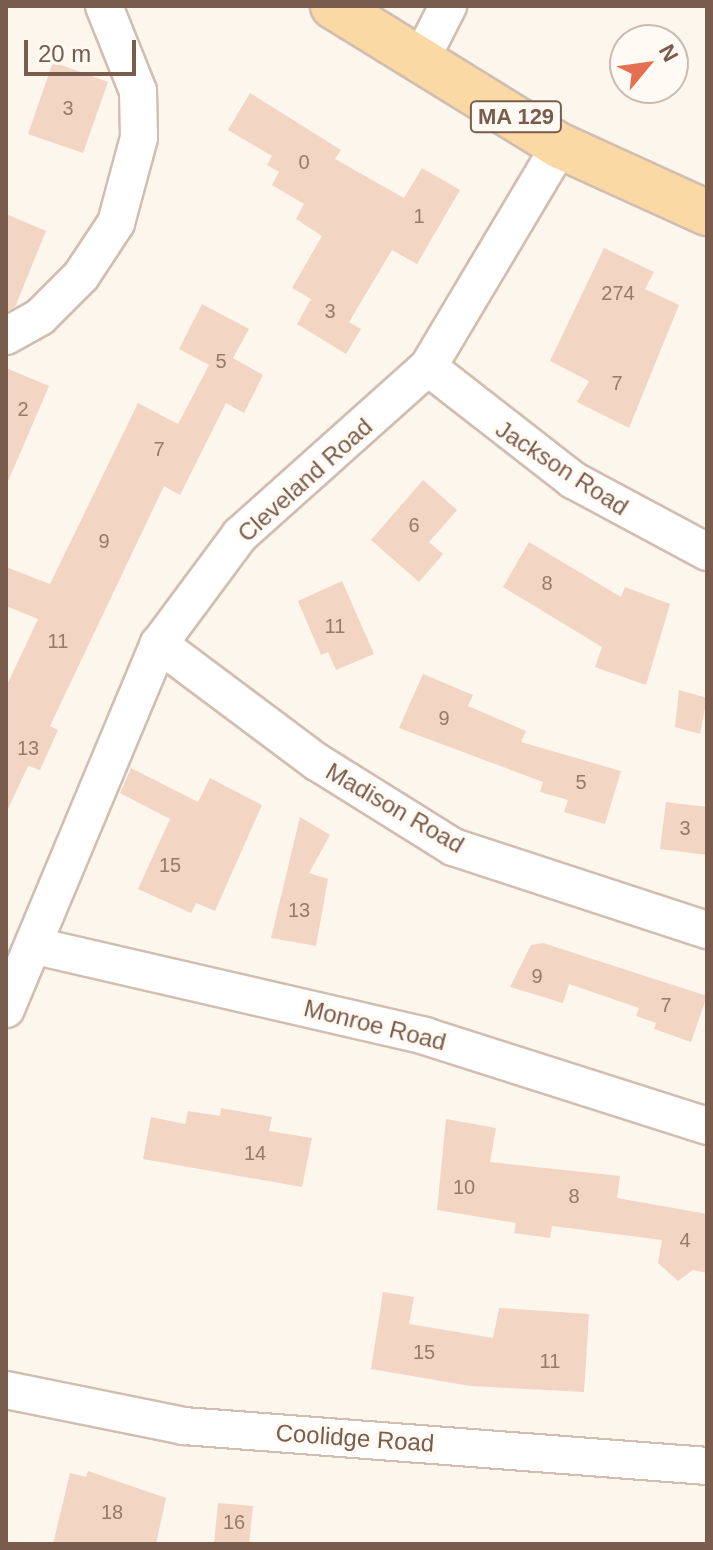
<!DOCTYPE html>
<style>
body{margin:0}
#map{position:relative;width:713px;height:1550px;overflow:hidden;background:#fdf6ec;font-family:Arial,sans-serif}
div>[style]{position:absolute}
.building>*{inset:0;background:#f3d5c3}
.roads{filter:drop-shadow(2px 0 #d1beb0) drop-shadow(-2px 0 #d1beb0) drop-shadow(0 2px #d1beb0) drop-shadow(0 -2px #d1beb0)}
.minor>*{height:36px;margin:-18px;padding:0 18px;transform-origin:18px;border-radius:18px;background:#fff}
.major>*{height:44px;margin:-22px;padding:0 22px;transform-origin:22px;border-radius:22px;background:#fbd9a5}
span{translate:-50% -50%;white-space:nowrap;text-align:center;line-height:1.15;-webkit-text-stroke:7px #fffaf3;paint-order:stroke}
.number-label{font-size:20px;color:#987a6a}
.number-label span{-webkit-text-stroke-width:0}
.shield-label span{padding:2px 6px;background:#fffaf3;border:2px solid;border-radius:6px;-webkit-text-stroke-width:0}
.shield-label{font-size:22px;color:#7a5c4d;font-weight:700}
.street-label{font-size:24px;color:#7a5c4d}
.frame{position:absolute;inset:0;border:8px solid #7a5c4d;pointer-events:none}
.north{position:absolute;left:609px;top:24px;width:80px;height:80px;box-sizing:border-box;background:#fffaf3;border:2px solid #cabbb1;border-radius:50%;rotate:61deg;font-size:22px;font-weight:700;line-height:32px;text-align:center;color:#7a5c4d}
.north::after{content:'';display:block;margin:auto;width:28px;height:36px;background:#e76f51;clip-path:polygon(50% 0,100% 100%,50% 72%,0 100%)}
.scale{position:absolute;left:24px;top:40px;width:112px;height:36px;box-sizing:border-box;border:4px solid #7a5c4d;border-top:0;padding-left:10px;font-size:24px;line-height:28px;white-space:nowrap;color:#7a5c4d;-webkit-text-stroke:6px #fffaf3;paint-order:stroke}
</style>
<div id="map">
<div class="building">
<i style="clip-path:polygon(53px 62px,108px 82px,83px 153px,28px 134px)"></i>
<i style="clip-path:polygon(250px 93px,341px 150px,335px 159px,404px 198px,422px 168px,460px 190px,417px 264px,392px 250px,349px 322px,361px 329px,346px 354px,297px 324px,311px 299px,292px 288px,322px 236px,296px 219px,304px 204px,272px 185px,279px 172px,267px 165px,272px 156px,228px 130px)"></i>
<i style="clip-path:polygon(6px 214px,46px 231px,15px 307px,6px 312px)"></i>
<i style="clip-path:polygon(604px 248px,654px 272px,645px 289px,679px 305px,629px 428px,577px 402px,589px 381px,550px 361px)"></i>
<i style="clip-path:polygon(202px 304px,249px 329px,233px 358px,263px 375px,244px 413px,226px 403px,180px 495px,164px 486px,50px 726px,58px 730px,40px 770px,28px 766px,6px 813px,6px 687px,38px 619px,6px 606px,6px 567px,50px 584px,138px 403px,178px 424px,209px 365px,179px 349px)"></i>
<i style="clip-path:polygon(6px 368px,49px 386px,6px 486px)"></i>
<i style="clip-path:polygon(423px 480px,457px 510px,429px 542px,443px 554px,419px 582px,371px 540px)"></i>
<i style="clip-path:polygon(529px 542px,621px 597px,625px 587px,670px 604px,646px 685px,595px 667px,602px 647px,503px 587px)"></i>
<i style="clip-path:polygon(342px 581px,374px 654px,336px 670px,328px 652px,321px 655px,298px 601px)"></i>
<i style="clip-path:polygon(423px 674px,473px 695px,468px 706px,526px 731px,521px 742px,621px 771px,605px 824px,564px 812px,568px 800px,540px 792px,543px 782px,399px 728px)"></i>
<i style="clip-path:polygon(679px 690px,707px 698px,700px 734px,675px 727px)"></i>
<i style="clip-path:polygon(131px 768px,198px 802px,210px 778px,262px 805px,215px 911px,196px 903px,191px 913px,138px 889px,170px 819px,120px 793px)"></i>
<i style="clip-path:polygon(666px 802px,707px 807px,707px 855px,660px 849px)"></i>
<i style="clip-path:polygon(300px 817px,330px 835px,309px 873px,328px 879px,316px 946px,271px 938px)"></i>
<i style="clip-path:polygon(543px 943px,707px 996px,691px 1042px,654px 1029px,656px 1023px,636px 1016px,639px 1008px,569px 984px,563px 1003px,510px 987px,531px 945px)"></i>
<i style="clip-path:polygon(221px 1108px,272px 1117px,269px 1131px,312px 1138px,302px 1187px,143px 1159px,151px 1117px,185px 1124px,188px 1111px,220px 1116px)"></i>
<i style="clip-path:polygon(446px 1119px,496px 1128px,490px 1162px,620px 1176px,617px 1198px,707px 1214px,707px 1273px,693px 1270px,678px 1281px,658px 1263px,662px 1240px,552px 1226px,550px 1238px,514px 1233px,516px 1223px,437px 1210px)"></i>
<i style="clip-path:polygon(383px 1292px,414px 1297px,409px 1324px,493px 1338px,499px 1308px,589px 1314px,584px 1392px,470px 1386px,371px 1369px)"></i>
<i style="clip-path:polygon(88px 1471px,166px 1498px,156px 1544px,53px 1544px,70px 1473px,86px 1477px)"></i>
<i style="clip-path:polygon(218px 1503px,253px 1506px,249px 1544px,214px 1544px)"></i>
</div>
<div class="roads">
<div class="minor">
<i style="left:420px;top:61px;width:62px;rotate:-63deg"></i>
<i style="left:6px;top:336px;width:39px;rotate:-29deg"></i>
<i style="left:40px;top:317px;width:58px;rotate:-45deg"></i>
<i style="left:81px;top:276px;width:64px;rotate:-56.6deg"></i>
<i style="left:116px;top:223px;width:88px;rotate:-74.9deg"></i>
<i style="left:139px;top:138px;width:47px;rotate:-91.2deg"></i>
<i style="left:138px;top:91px;width:92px;rotate:-111.8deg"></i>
<i style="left:428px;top:367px;width:184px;rotate:37.9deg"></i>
<i style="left:573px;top:480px;width:152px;rotate:28.2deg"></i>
<i style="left:159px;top:644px;width:197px;rotate:36.8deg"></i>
<i style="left:317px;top:762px;width:160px;rotate:32deg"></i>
<i style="left:453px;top:847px;width:267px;rotate:18.1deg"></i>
<i style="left:36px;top:946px;width:399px;rotate:13deg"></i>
<i style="left:425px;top:1036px;width:296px;rotate:17.7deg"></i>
<i style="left:6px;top:1009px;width:396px;rotate:-67.3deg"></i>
<i style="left:159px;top:644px;width:136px;rotate:-53.4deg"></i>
<i style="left:240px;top:535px;width:252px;rotate:-41.8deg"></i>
<i style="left:428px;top:367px;width:257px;rotate:-59.2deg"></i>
<i style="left:6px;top:1390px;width:182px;rotate:11.4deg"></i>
<i style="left:184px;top:1426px;width:525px;rotate:4.37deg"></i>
</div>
<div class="major">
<i style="left:333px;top:6px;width:267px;rotate:31.7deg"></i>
<i style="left:560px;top:146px;width:162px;rotate:24.5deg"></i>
</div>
</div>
<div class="number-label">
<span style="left:68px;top:108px">3</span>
<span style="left:304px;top:162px">0</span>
<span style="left:419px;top:216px">1</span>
<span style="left:618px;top:293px">274</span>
<span style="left:330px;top:311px">3</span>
<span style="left:221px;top:361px">5</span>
<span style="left:617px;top:383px">7</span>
<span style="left:23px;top:409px">2</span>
<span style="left:159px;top:449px">7</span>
<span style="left:414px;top:525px">6</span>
<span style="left:104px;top:541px">9</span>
<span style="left:547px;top:583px">8</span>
<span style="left:335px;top:626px">11</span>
<span style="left:58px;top:641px">11</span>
<span style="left:444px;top:718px">9</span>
<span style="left:28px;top:748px">13</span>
<span style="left:581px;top:782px">5</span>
<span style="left:685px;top:828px">3</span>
<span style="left:170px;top:865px">15</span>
<span style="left:299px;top:910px">13</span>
<span style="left:537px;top:976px">9</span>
<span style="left:666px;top:1005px">7</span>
<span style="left:255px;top:1153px">14</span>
<span style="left:464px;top:1187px">10</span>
<span style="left:574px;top:1196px">8</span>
<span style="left:685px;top:1240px">4</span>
<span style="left:424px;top:1352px">15</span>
<span style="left:550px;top:1361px">11</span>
<span style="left:112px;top:1512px">18</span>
<span style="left:234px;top:1522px">16</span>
</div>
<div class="shield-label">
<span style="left:516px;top:117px">MA 129</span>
</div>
<div class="street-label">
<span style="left:562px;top:468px;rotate:33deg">Jackson Road</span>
<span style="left:305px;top:480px;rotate:-42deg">Cleveland Road</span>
<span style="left:395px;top:808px;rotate:30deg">Madison Road</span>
<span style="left:375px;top:1025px;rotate:14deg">Monroe Road</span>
<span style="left:355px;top:1438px;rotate:4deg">Coolidge Road</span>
</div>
<div class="frame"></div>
<div class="north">N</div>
<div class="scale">20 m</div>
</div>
